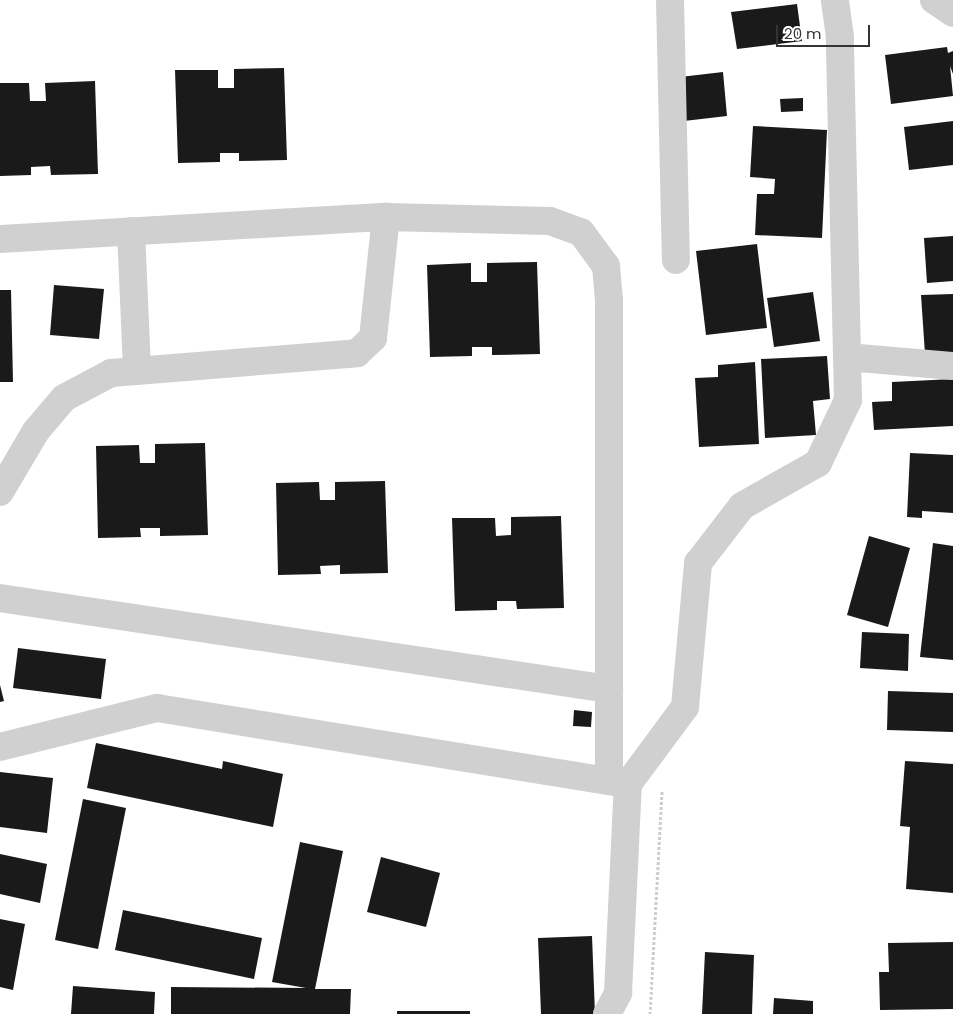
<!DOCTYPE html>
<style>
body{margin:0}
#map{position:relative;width:953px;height:1014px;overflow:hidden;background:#fff;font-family:Poppins,sans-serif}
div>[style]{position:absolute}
.building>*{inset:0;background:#1a1a1a}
.path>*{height:3px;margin-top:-1.5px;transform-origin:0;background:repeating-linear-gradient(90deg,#cdcdcd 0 2.5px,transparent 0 5px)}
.minor>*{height:28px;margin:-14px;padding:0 14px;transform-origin:14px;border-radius:14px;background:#d0d0d0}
span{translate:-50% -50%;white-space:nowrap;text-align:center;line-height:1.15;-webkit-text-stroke:5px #fff;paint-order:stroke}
.scale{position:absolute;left:776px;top:25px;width:94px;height:22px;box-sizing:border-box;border:2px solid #333;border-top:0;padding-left:6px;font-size:15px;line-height:18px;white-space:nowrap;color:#333;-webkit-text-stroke:4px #fff;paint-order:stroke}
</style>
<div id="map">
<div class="building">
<i style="clip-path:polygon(797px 4px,802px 41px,737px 49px,731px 12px)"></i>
<i style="clip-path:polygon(947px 47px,948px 53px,953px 51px,953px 74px,950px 66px,953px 96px,891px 104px,885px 55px)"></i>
<i style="clip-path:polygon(284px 68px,287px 160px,239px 161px,239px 153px,220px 153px,220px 162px,178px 163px,175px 70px,218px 70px,218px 88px,234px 88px,234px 69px)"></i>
<i style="clip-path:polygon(723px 72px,727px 116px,684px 121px,680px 77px)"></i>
<i style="clip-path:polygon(95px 81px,98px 174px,51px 175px,50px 166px,31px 167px,31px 175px,0 176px,0 83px,29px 83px,30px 101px,46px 101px,45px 83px)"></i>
<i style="clip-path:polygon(803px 98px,803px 111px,781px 112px,780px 99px)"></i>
<i style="clip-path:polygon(953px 121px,953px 165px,909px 170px,904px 127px)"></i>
<i style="clip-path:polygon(753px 126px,827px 130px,822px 238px,755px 235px,757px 194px,774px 194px,775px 179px,750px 177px)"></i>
<i style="clip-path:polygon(953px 236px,953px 281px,927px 283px,924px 238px)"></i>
<i style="clip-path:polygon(757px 244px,767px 328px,706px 335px,696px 251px)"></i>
<i style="clip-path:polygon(537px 262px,540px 354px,492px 355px,492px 347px,472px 347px,472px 356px,430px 357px,427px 265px,471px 263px,471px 282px,487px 282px,487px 263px)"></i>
<i style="clip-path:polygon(54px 285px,104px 289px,99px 339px,50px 335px)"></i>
<i style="clip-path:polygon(0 290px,11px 290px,13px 382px,0 382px)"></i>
<i style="clip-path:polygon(813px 292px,820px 341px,774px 347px,767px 298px)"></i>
<i style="clip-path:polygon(953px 294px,953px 352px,925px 354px,921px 295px)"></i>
<i style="clip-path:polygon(827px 356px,830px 399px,813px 401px,816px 435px,765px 438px,761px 359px)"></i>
<i style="clip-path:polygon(755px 362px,759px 444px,699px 447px,695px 378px,718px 377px,718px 365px)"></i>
<i style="clip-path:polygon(953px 379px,953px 426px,874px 430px,872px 402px,892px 401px,892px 382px)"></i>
<i style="clip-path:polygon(205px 443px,208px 535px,160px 536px,160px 528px,140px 528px,141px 537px,98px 538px,96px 446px,139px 445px,140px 463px,155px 463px,155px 444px)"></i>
<i style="clip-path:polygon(910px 453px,953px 455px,953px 513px,922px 511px,922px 518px,907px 517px)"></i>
<i style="clip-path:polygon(385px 481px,388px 573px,340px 574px,340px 565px,320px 566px,321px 574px,278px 575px,276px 483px,319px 482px,320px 500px,335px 500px,335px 482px)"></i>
<i style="clip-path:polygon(561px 516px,564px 608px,517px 609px,516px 601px,497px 601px,497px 610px,455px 611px,452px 518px,495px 518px,496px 536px,511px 535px,511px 517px)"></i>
<i style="clip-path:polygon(869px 536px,910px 548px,888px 627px,847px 615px)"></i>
<i style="clip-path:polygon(933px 543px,953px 546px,953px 660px,920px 657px)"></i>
<i style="clip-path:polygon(862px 632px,909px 634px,908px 671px,860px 668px)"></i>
<i style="clip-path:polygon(18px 648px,106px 659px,101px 699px,13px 688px)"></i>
<i style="clip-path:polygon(0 685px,4px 701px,0 702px)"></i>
<i style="clip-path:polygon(888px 691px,953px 693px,953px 732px,887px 730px)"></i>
<i style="clip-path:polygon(574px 710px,592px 712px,591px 727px,573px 726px)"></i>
<i style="clip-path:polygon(96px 743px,222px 769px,223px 761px,283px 774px,273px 827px,87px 788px)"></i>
<i style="clip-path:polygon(905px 761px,953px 764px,953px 893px,906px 889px,910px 827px,900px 826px)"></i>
<i style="clip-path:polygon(0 772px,53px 778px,47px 833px,0 827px)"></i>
<i style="clip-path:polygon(83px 799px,126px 808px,98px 949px,55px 940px)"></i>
<i style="clip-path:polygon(300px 842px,343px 851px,315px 989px,351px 989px,350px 1014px,171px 1014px,171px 987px,306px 988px,272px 982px)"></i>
<i style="clip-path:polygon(0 854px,47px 864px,40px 903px,0 894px)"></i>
<i style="clip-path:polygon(381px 857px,440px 873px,426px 927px,367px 912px)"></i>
<i style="clip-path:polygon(123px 910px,262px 938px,254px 979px,115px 950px)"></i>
<i style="clip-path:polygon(0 919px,25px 924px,13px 990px,0 987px)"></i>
<i style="clip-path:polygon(592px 936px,595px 1014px,541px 1014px,538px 938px)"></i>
<i style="clip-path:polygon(953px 942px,953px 1009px,880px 1010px,879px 972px,889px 972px,888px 943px)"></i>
<i style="clip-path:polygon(705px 952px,754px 955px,752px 1014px,702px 1014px)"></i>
<i style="clip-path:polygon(73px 986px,155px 992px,154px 1014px,71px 1014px)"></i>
<i style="clip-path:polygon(774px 998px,813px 1001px,813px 1014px,773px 1014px)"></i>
<i style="clip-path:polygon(397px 1011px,470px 1011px,470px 1014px,397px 1014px)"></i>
</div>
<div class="path">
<i style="left:650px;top:1014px;width:224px;rotate:-86.9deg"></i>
</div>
<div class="minor">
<i style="left:670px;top:0;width:260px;rotate:88.7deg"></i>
<i style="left:934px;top:0;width:23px;rotate:34deg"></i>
<i style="left:131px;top:231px;width:140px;rotate:87.5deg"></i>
<i style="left:0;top:239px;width:387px;rotate:-3.3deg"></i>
<i style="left:386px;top:217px;width:164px;rotate:1.4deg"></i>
<i style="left:550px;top:221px;width:33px;rotate:20deg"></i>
<i style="left:581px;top:232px;width:42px;rotate:53.7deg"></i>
<i style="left:606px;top:266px;width:34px;rotate:85deg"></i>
<i style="left:609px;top:300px;width:481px;rotate:90deg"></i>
<i style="left:847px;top:357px;width:106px;rotate:4.9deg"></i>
<i style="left:0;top:492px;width:71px;rotate:-59.5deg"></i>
<i style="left:36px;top:431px;width:43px;rotate:-49.7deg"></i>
<i style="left:64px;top:398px;width:53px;rotate:-28deg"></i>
<i style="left:111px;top:373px;width:247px;rotate:-4.6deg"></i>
<i style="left:357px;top:353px;width:22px;rotate:-43deg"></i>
<i style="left:373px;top:338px;width:122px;rotate:-83.9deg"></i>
<i style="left:0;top:598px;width:616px;rotate:8.5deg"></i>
<i style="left:0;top:747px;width:162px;rotate:-14deg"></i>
<i style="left:157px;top:708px;width:474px;rotate:9.2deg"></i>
<i style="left:607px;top:1014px;width:24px;rotate:-62deg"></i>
<i style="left:618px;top:993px;width:209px;rotate:-87.3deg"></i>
<i style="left:628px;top:784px;width:96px;rotate:-53.5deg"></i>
<i style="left:685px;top:707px;width:145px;rotate:-84.8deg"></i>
<i style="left:698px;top:563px;width:72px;rotate:-52.3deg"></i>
<i style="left:742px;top:506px;width:87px;rotate:-29.5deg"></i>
<i style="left:818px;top:463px;width:70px;rotate:-64.5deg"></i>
<i style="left:848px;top:400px;width:363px;rotate:-91.3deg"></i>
<i style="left:840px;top:37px;width:37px;rotate:-98deg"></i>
</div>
<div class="scale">20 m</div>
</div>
